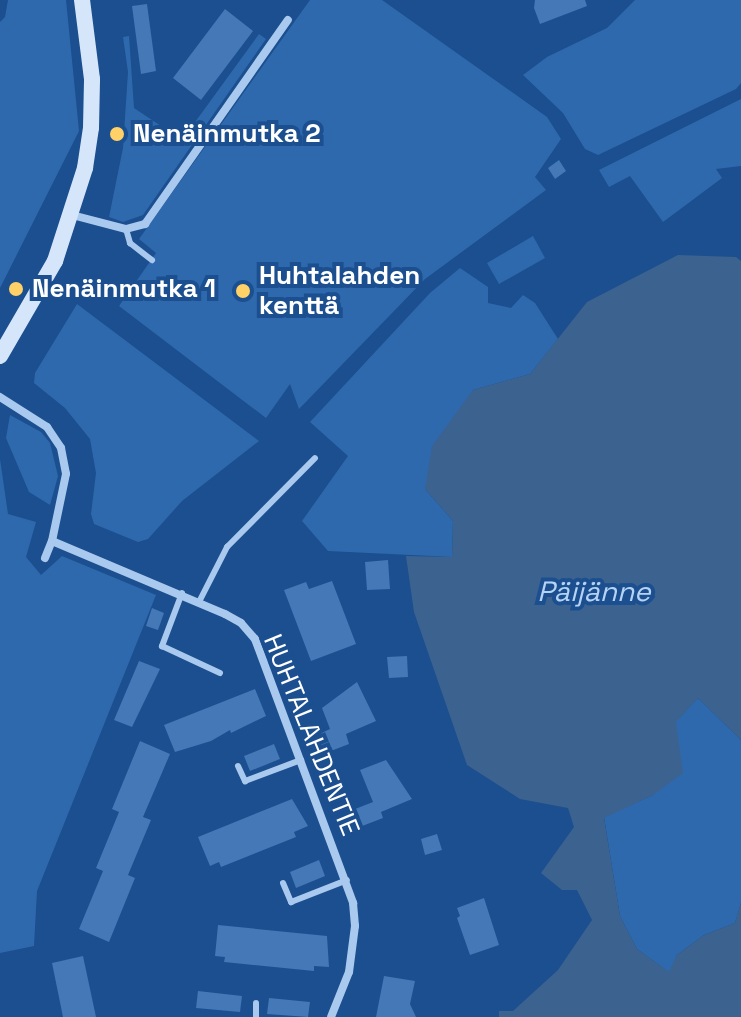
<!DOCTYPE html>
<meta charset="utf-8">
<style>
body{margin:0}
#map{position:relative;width:741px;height:1017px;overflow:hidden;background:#1b4f8f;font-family:"Space Grotesk",sans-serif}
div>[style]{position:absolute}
.green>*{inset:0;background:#2e69ad}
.water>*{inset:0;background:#3c6290}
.building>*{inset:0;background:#4478b7}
.lane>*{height:6px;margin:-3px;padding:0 3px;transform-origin:3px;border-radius:3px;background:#a9c9ee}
.street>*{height:8px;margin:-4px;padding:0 4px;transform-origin:4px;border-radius:4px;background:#a9c9ee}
.secondary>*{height:16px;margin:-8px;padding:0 8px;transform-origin:8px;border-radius:8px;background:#d6e6fa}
.dots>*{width:22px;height:22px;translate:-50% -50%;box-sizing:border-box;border:4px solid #1b4f8f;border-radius:50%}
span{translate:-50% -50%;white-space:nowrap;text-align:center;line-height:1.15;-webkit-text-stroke:8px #1b4f8f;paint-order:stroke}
.poi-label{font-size:26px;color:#fff;font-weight:700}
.left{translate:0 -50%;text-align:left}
.street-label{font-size:26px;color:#fff}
.water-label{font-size:28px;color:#b5d3f5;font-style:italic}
</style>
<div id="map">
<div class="green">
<i style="clip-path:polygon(8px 0,66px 0,79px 131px,0 288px,0 22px,5px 17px)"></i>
<i style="clip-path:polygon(310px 0,382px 0,547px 117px,561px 139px,535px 177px,546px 190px,425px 279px,299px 409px,290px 384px,266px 418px,119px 306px,156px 253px,139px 239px)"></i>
<i style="clip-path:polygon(635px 0,741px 0,741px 83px,736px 89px,598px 155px,585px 149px,563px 113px,523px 75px,547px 57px,607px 28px)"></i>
<i style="clip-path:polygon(259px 34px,266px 39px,143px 215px,123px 222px,109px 217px,123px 148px,128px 72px,123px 37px,129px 36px,134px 108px,182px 140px)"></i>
<i style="clip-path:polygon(741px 99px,741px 166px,716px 169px,722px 178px,663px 222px,630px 176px,609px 187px,599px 170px)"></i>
<i style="clip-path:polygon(533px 236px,545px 258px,499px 284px,487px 263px)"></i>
<i style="clip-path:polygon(460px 268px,488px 287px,488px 303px,511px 308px,523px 295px,535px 303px,558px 339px,530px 374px,473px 390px,425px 489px,453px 521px,452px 557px,328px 551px,302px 521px,348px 456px,310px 422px,430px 293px)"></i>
<i style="clip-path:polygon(77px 304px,259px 441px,182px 501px,148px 539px,138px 542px,94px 524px,91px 514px,96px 473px,90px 439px,65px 408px,34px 383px,35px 373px)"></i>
<i style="clip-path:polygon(10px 415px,41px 432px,50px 443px,58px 476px,50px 505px,29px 492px,6px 438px)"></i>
<i style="clip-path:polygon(0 459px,8px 514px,36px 522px,26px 557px,41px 575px,62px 556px,156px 595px,37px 891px,34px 946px,0 953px)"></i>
<i style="clip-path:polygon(698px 698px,741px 740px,741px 903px,735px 923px,704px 935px,677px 955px,670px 973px,637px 949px,620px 916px,604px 817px,653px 795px,676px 721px)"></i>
</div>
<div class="water">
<i style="clip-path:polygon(678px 255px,736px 257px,741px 261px,741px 740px,698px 698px,676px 722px,683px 773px,653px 795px,604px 818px,620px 916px,637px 949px,669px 972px,677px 955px,704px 935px,735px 923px,741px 903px,741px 1017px,499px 1017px,499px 1011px,513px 1011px,558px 970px,592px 920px,577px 890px,562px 890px,541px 873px,574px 827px,568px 808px,520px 799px,467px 765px,414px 612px,406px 556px,452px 557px,453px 521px,425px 489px,432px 446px,473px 390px,530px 374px,587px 302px)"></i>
</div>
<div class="building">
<i style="clip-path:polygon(535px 0,585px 0,587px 6px,540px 24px,534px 8px)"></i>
<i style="clip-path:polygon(147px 4px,156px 71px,141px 74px,132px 6px)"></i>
<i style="clip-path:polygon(225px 9px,253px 31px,201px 100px,173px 78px)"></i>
<i style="clip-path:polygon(559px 160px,566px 171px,555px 179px,548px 168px)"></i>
<i style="clip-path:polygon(388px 560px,390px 589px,367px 590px,365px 562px)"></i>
<i style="clip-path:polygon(332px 581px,356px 644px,311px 661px,284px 590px,306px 582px,309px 589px)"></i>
<i style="clip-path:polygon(152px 608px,164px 613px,158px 630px,146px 626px)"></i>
<i style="clip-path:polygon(407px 656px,408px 677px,389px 678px,387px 657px)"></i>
<i style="clip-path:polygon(139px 661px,160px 669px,132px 727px,114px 720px)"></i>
<i style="clip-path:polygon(357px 682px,376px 721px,346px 734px,349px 744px,323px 754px,317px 735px,330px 729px,322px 708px)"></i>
<i style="clip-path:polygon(255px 689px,266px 716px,231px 733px,230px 730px,211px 741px,175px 752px,164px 725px)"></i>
<i style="clip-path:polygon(140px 741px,170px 754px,143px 817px,151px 820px,128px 875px,135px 878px,109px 942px,79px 929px,103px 871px,96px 868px,119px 812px,112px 809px)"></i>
<i style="clip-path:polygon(274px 744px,280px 759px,250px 771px,244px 756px)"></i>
<i style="clip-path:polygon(386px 760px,412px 799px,381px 812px,383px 818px,357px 828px,350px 811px,373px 802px,360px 770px)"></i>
<i style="clip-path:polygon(292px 799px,308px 826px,294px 832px,296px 837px,221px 867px,219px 862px,210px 866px,198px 837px)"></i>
<i style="clip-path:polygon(437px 834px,442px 850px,425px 855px,421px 839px)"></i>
<i style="clip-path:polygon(319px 860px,325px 876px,296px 888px,290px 872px)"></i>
<i style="clip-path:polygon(484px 898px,499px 945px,470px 955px,457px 918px,460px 916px,457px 908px)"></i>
<i style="clip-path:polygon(218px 925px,327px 936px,329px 967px,314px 966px,314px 971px,224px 962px,225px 957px,215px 956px)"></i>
<i style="clip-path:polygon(83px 956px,96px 1017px,63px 1017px,52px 963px)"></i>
<i style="clip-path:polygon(384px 976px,415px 981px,410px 1004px,416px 1017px,376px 1017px)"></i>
<i style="clip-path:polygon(198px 991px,242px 996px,240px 1012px,196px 1008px)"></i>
<i style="clip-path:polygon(269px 998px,310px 1002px,308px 1017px,267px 1014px)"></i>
</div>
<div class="lane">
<i style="left:126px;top:229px;width:15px;rotate:74deg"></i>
<i style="left:130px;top:243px;width:28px;rotate:38deg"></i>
<i style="left:182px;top:593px;width:57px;rotate:110.7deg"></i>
<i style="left:162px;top:646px;width:64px;rotate:25deg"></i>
<i style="left:199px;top:602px;width:62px;rotate:-63deg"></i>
<i style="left:227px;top:547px;width:125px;rotate:-45.3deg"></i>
<i style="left:238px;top:766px;width:17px;rotate:65deg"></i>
<i style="left:245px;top:781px;width:60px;rotate:-20.6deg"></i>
<i style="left:283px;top:883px;width:21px;rotate:67deg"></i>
<i style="left:291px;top:902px;width:60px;rotate:-21.4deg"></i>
<i style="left:256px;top:1017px;width:14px;rotate:-90deg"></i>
</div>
<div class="street">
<i style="left:72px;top:215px;width:56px;rotate:14.5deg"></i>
<i style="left:126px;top:229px;width:20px;rotate:-15deg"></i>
<i style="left:145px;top:224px;width:249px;rotate:-55deg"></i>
<i style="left:0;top:397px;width:56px;rotate:32.6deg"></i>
<i style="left:47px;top:427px;width:25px;rotate:56deg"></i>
<i style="left:61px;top:448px;width:26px;rotate:79deg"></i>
<i style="left:66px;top:474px;width:68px;rotate:101.8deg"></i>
<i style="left:52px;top:541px;width:188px;rotate:22.9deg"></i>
<i style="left:225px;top:614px;width:18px;rotate:29deg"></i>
<i style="left:241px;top:623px;width:21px;rotate:49deg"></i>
<i style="left:255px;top:639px;width:282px;rotate:69.6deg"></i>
<i style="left:353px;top:903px;width:23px;rotate:85deg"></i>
<i style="left:355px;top:926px;width:46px;rotate:97.4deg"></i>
<i style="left:349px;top:972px;width:48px;rotate:111.8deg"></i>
<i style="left:45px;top:558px;width:18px;rotate:-68deg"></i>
</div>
<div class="secondary">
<i style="left:0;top:356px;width:110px;rotate:-59.9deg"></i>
<i style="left:55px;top:261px;width:98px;rotate:-72.1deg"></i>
<i style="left:85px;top:168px;width:40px;rotate:-81.5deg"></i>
<i style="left:91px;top:128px;width:49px;rotate:-88.8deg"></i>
<i style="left:92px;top:79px;width:80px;rotate:-97.2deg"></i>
</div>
<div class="dots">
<i style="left:117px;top:134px;background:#ffd166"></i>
<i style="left:16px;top:289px;background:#ffd166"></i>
<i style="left:243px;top:291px;background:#ffd166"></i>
</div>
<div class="poi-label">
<span class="left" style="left:133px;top:134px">Nenäinmutka 2</span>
<span class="left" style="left:259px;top:291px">Huhtalahden<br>kenttä</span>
<span class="left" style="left:32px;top:289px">Nenäinmutka 1</span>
</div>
<div class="street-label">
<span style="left:311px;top:735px;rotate:68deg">HUHTALAHDENTIE</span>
</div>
<div class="water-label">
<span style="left:594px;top:591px">Päijänne</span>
</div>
</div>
